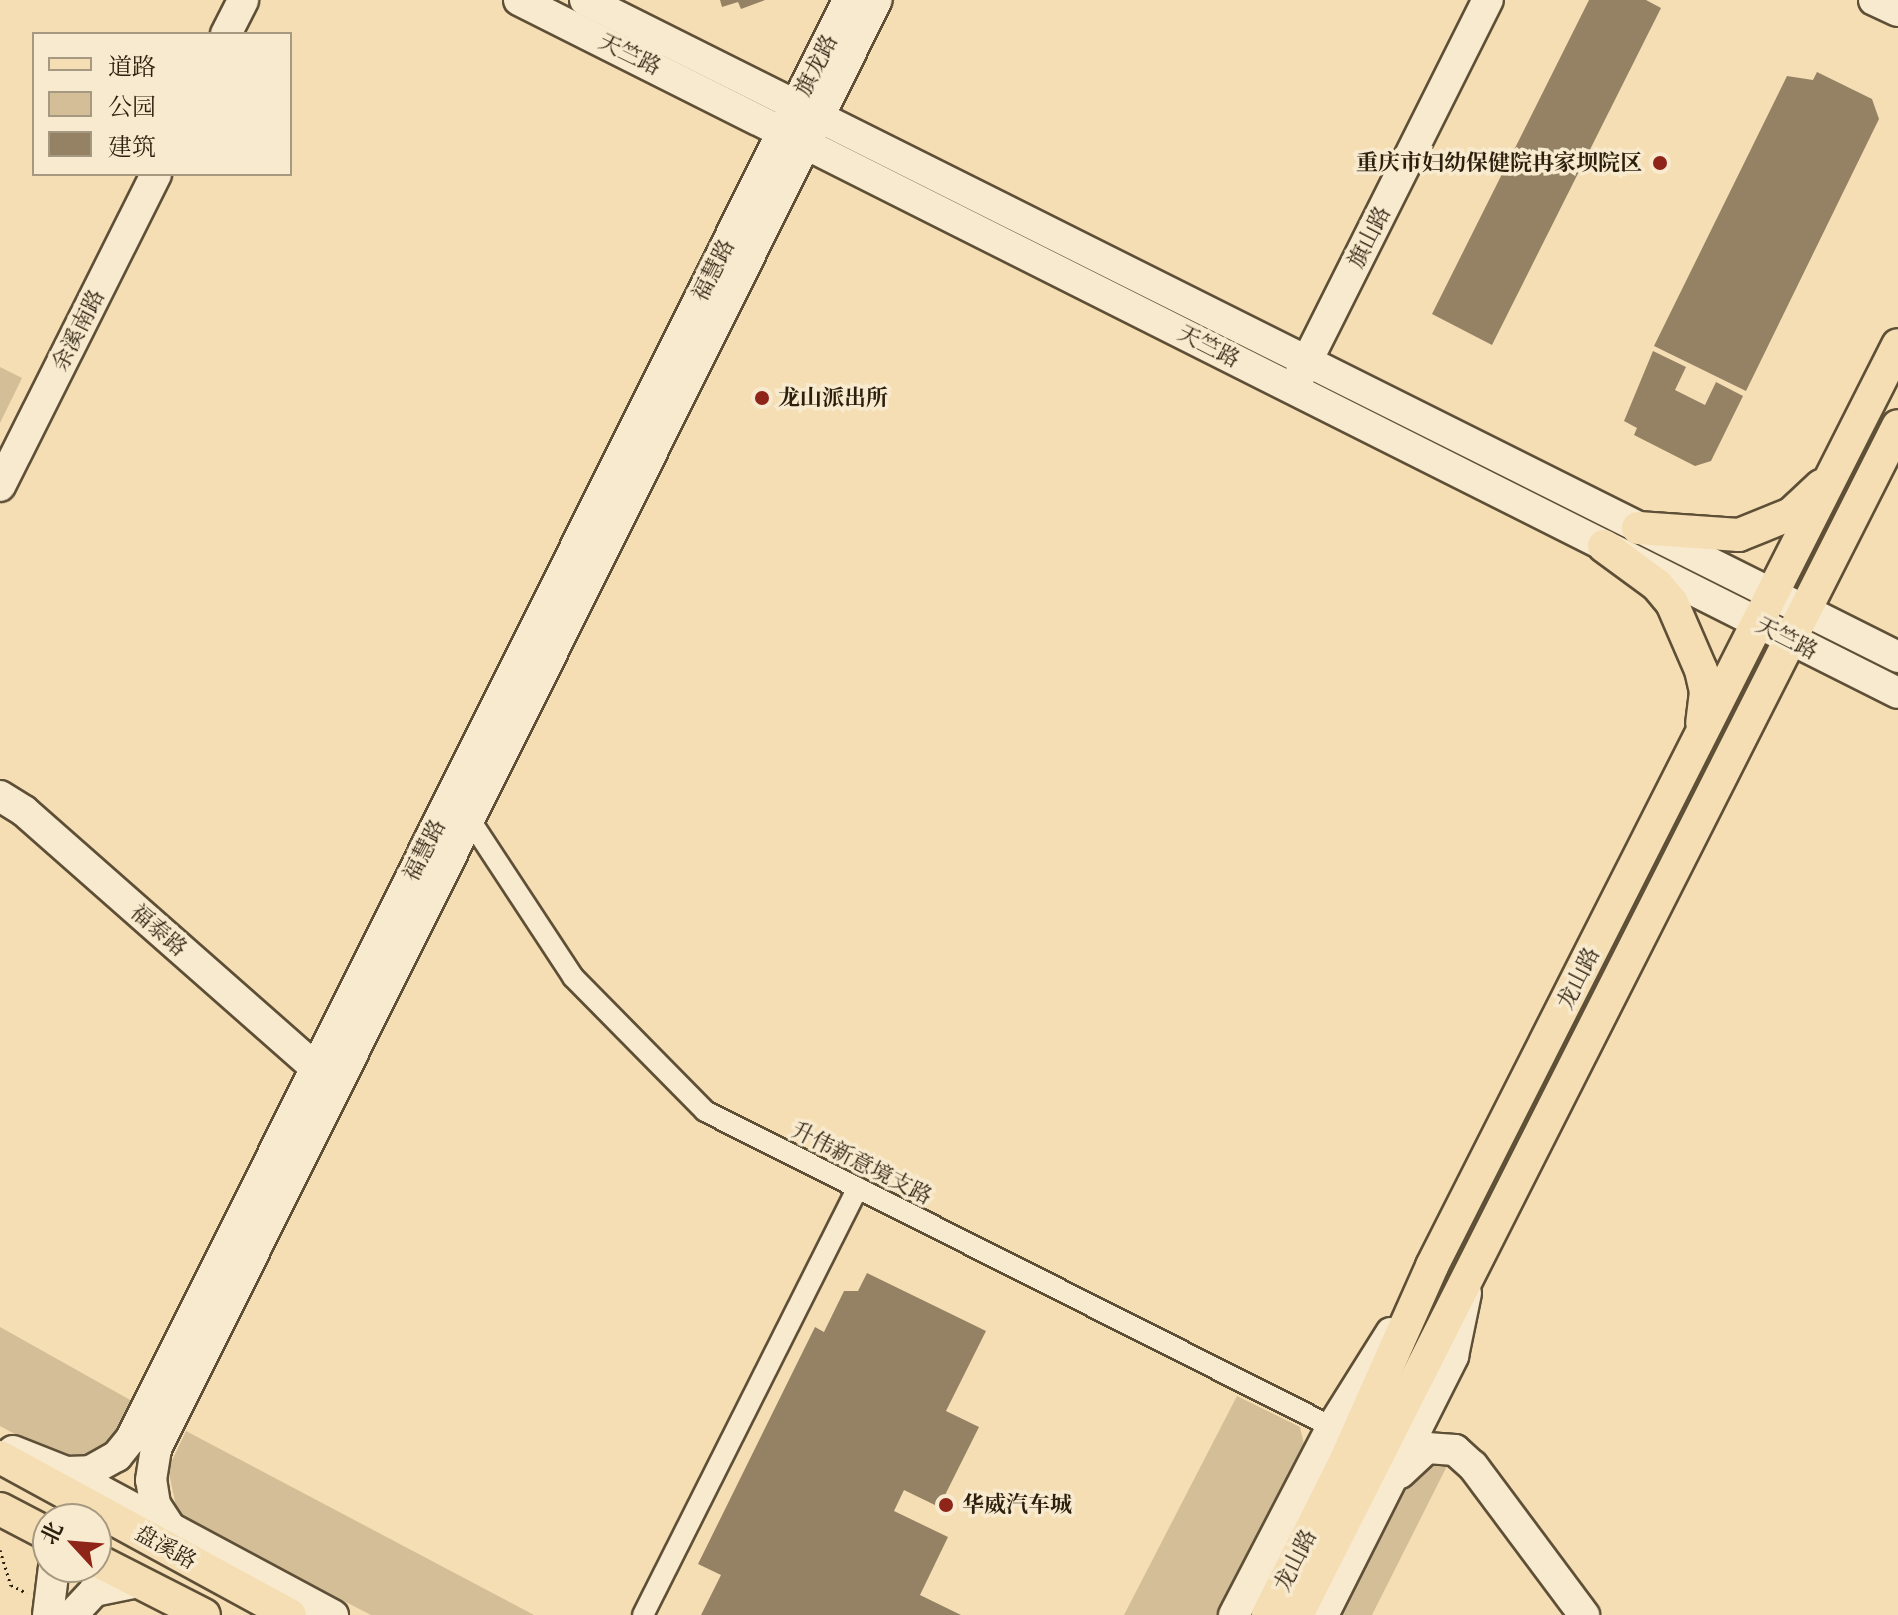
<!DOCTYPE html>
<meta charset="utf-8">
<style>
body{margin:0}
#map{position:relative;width:1898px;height:1615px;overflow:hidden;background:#f5deb3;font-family:"Libre Caslon Text","Noto Serif SC",serif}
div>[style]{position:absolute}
.green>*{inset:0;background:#d3be97}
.building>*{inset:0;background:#958264}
.path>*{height:3px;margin-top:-1.5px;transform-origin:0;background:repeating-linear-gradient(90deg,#2c1f0e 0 2px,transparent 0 6px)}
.roads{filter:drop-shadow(2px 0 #5e4f37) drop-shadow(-2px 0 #5e4f37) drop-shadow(0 2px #5e4f37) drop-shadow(0 -2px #5e4f37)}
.street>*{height:20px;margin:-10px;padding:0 10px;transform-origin:10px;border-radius:10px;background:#f8eace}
.secondary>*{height:30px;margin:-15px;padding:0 15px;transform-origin:15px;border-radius:15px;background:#f8eace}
.primary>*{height:32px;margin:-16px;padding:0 16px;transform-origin:16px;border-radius:16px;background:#f5deb3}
.dots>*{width:22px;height:22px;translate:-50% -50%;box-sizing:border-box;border:4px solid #f8eace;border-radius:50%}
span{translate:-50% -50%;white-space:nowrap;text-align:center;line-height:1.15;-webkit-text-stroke:7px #f8eace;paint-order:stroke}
.street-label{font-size:22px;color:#2c1f0e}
.poi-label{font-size:22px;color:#2c1f0e;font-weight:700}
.right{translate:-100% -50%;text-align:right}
.left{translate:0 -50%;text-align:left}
.legend{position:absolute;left:32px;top:32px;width:260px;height:144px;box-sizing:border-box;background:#f8eace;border:2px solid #a69981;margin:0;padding:10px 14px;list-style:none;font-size:24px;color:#2c1f0e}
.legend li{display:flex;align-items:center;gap:16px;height:40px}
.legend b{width:40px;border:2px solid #a69981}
.north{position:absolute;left:32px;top:1503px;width:80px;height:80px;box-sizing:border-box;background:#f8eace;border:2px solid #a69981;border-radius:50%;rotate:296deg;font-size:22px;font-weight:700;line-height:32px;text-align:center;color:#2c1f0e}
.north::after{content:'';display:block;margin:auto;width:28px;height:36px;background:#8f2418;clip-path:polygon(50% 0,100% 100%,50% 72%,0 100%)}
</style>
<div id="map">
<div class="green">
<i style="clip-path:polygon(0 367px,22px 378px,0 423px)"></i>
<i style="clip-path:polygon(0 1327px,132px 1401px,111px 1440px,95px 1454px,59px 1458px,0 1426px)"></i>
<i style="clip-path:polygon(1237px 1396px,1300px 1427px,1306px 1453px,1218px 1615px,1124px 1615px)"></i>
<i style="clip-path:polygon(186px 1431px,534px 1615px,371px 1615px,178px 1515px,168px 1469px)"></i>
<i style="clip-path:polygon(1426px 1461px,1447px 1466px,1372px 1615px,1336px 1615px,1401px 1486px)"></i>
</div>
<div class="building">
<i style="clip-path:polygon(720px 0,765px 0,741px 9px,738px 2px,722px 7px)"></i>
<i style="clip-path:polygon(1589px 0,1646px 0,1661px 8px,1492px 345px,1432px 314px)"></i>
<i style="clip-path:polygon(1817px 72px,1872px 99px,1879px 119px,1746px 391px,1654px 346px,1787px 76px,1813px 80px)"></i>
<i style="clip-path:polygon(1653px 351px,1686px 367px,1675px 390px,1705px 405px,1716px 382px,1743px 396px,1711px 461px,1695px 466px,1634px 435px,1637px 428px,1624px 421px)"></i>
<i style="clip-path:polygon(867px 1273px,986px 1331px,946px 1411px,979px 1427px,939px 1507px,904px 1490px,894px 1511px,948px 1537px,920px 1595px,961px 1615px,701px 1615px,721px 1575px,698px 1564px,815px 1327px,824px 1332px,844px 1291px,858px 1291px)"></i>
</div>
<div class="path">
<i style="left:0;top:1550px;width:37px;rotate:73deg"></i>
<i style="left:11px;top:1585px;width:18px;rotate:27deg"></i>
</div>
<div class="roads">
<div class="street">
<i style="left:470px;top:820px;width:188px;rotate:56.7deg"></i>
<i style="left:573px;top:977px;width:188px;rotate:45.4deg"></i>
<i style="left:705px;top:1111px;width:702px;rotate:26.75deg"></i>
<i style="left:643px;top:1615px;width:478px;rotate:-63.3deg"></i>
</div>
<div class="secondary">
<i style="left:519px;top:0;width:1543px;rotate:26.68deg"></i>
<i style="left:585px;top:0;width:1468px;rotate:26.58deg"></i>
<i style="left:1874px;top:0;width:26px;rotate:25deg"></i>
<i style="left:226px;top:34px;width:38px;rotate:-63deg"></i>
<i style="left:1297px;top:381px;width:426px;rotate:-63.4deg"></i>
<i style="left:0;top:486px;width:349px;rotate:-63.4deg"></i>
<i style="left:0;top:796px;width:28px;rotate:32deg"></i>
<i style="left:24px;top:811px;width:388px;rotate:41.4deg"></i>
<i style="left:13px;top:1451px;width:57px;rotate:21.6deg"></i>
<i style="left:66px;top:1472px;width:24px;rotate:-2deg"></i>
<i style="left:90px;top:1471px;width:31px;rotate:-29deg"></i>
<i style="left:117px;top:1456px;width:22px;rotate:-51deg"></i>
<i style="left:131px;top:1439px;width:1608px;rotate:-63.51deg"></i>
<i style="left:66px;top:1472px;width:303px;rotate:28.2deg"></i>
<i style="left:1400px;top:1473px;width:37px;rotate:-43deg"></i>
<i style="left:1427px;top:1448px;width:28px;rotate:4deg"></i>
<i style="left:1455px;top:1450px;width:24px;rotate:42deg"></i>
<i style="left:1473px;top:1466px;width:186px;rotate:53.3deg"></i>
<i style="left:171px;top:1529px;width:30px;rotate:-123deg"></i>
<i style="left:155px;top:1504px;width:24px;rotate:-99deg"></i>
<i style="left:151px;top:1480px;width:31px;rotate:-81deg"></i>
<i style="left:156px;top:1449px;width:1618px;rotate:-63.55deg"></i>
<i style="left:48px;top:1615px;width:48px;rotate:-82.9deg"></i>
<i style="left:72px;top:1615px;width:33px;rotate:-47deg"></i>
<i style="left:94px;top:1591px;width:45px;rotate:-11.6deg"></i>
<i style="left:1234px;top:1615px;width:212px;rotate:-62.5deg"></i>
<i style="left:1332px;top:1427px;width:111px;rotate:-57.9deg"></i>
<i style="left:1323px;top:1615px;width:290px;rotate:-63.3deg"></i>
<i style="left:1453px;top:1356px;width:64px;rotate:-78.3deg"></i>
</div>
<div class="primary">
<i style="left:1638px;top:528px;width:101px;rotate:4deg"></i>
<i style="left:1739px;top:535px;width:56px;rotate:-22deg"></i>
<i style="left:1791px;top:514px;width:41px;rotate:-43deg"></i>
<i style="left:1604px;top:546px;width:66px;rotate:36.3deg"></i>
<i style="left:1657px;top:585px;width:23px;rotate:50deg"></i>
<i style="left:1672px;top:603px;width:73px;rotate:66.6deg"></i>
<i style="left:1701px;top:670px;width:23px;rotate:77deg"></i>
<i style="left:1706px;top:692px;width:31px;rotate:97deg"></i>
<i style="left:0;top:1457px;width:330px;rotate:28.6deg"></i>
<i style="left:0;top:1509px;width:54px;rotate:27.5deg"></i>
<i style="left:96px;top:1560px;width:121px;rotate:27deg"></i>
<i style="left:1268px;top:1615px;width:169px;rotate:-63.3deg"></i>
<i style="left:1344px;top:1464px;width:217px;rotate:-66deg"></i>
<i style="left:1432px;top:1266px;width:1032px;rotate:-63.16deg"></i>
<i style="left:1297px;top:1615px;width:1332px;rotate:-63.18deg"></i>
</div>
</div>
<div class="dots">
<i style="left:1660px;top:163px;background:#8f2418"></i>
<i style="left:762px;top:398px;background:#8f2418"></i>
<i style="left:946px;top:1505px;background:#8f2418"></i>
</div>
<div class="street-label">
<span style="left:630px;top:54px;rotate:26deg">天竺路</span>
<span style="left:816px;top:65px;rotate:-63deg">旗龙路</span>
<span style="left:1369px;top:237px;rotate:-63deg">旗山路</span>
<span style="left:713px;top:270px;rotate:-63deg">福慧路</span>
<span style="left:78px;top:330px;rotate:-63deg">余溪南路</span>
<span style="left:1209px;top:346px;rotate:27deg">天竺路</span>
<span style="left:1787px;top:638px;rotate:27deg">天竺路</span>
<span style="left:424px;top:850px;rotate:-63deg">福慧路</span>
<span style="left:159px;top:930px;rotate:41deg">福泰路</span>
<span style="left:1578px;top:978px;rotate:-63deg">龙山路</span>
<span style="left:862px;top:1163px;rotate:27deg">升伟新意境支路</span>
<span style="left:166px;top:1547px;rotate:29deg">盘溪路</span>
<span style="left:1295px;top:1560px;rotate:-63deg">龙山路</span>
</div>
<div class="poi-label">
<span class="right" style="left:1642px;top:163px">重庆市妇幼保健院冉家坝院区</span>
<span class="left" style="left:778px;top:398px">龙山派出所</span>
<span class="left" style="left:962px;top:1505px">华威汽车城</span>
</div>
<ul class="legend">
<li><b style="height:10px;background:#f5deb3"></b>道路</li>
<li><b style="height:22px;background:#d3be97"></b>公园</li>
<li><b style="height:22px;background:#958264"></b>建筑</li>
</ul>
<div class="north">北</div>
</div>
